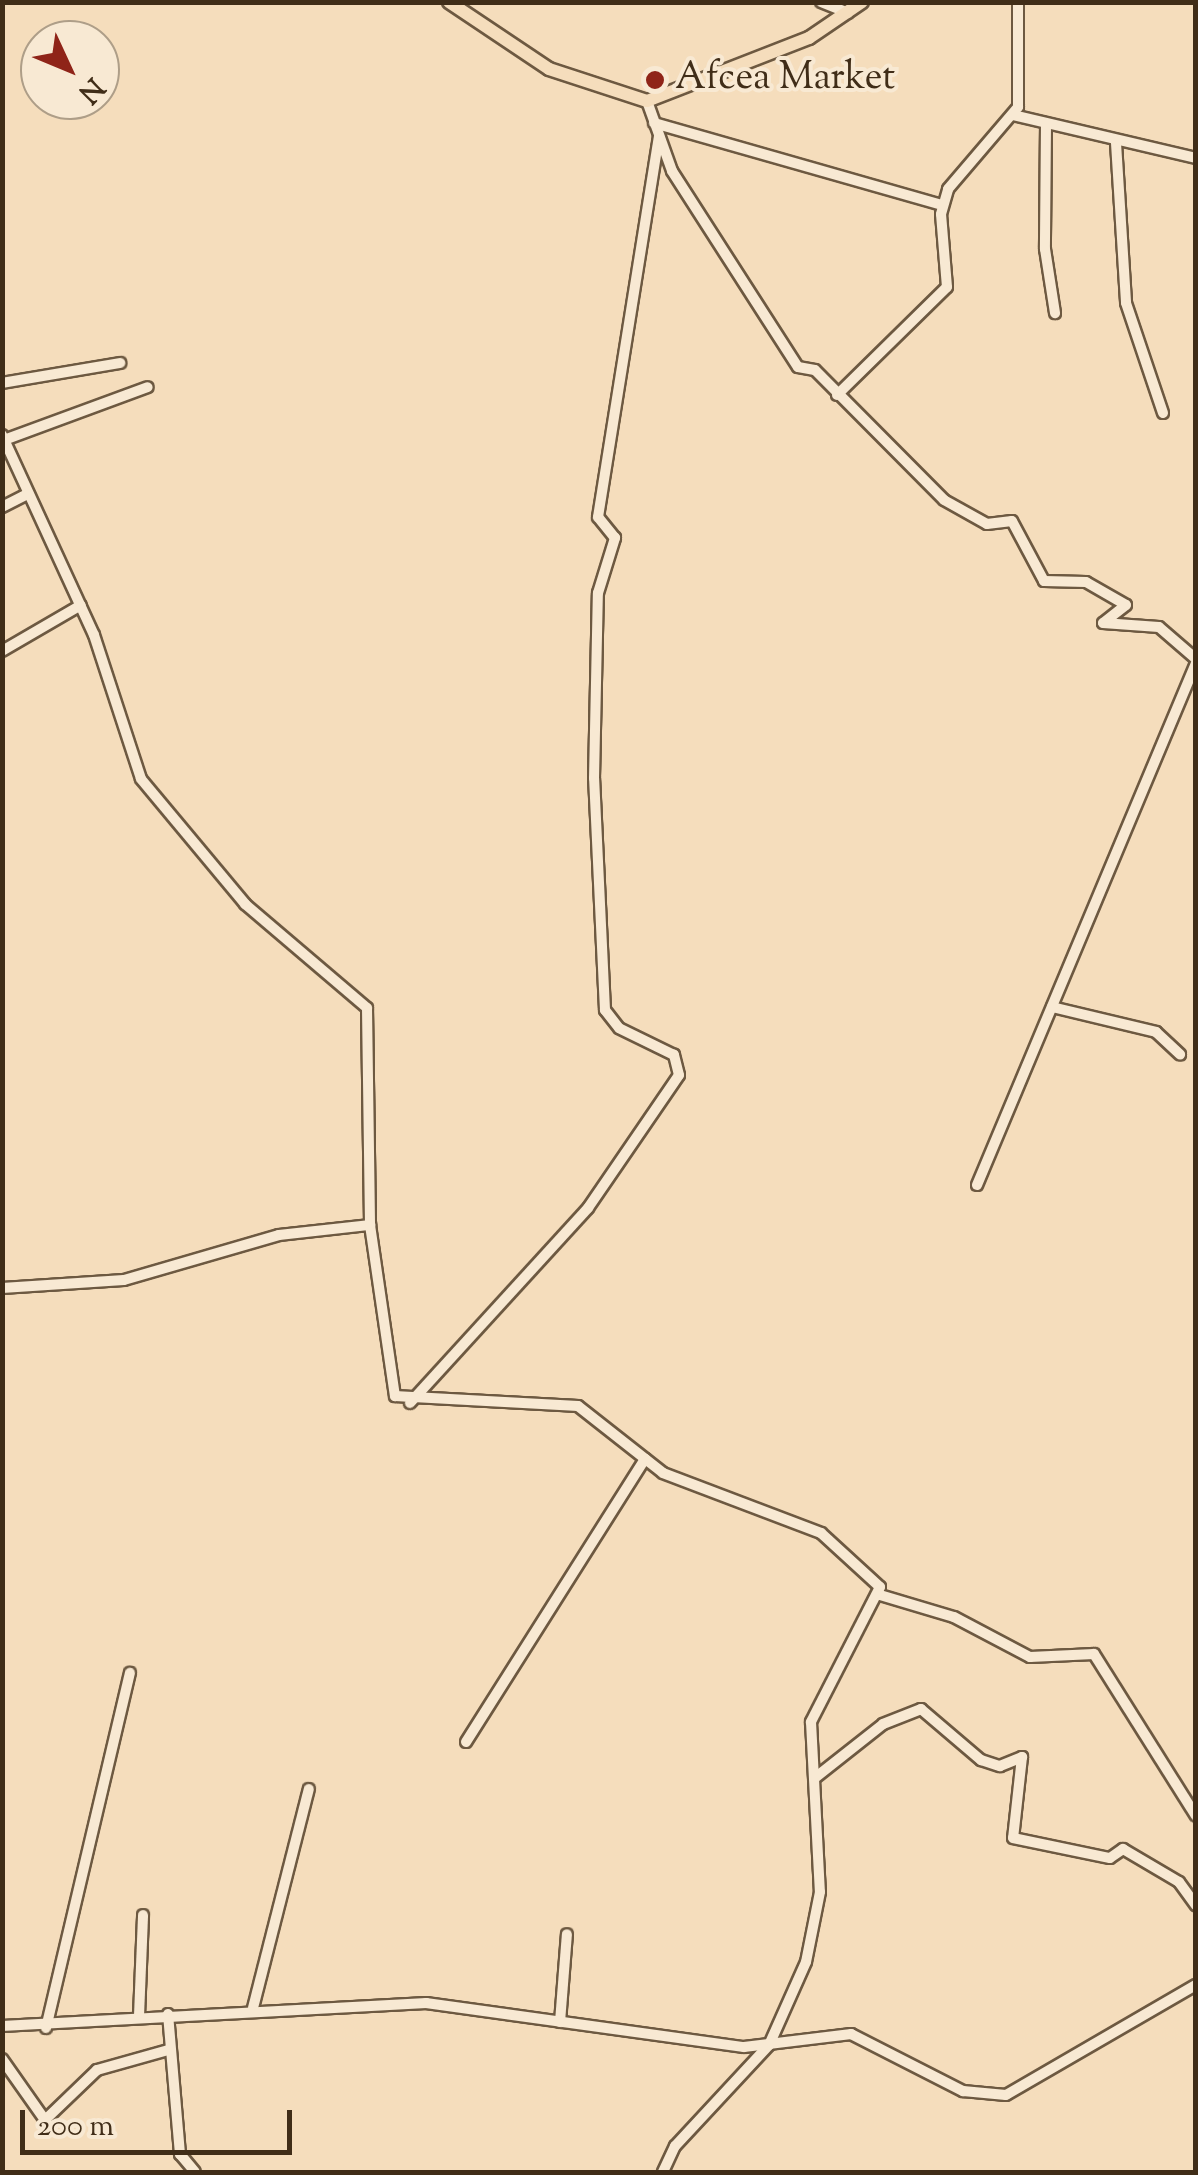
<!DOCTYPE html>
<style>
body{margin:0}
#map{position:relative;width:1198px;height:2175px;overflow:hidden;background:#f5ddbc;font-family:"Sorts Mill Goudy",serif}
div>[style]{position:absolute}
.roads{filter:drop-shadow(2px 0 #6d5941) drop-shadow(-2px 0 #6d5941) drop-shadow(0 2px #6d5941) drop-shadow(0 -2px #6d5941)}
.minor>*{height:10px;margin:-5px;padding:0 5px;transform-origin:5px;border-radius:5px;background:#f8e9d3}
.major>*{height:12px;margin:-6px;padding:0 6px;transform-origin:6px;border-radius:6px;background:#f5ddbc}
.dots>*{width:28px;height:28px;translate:-50% -50%;box-sizing:border-box;border:5px solid #f8e9d3;border-radius:50%}
span{translate:-50% -50%;white-space:nowrap;text-align:center;line-height:1.15;-webkit-text-stroke:8px #f8e9d3;paint-order:stroke}
.poi-label{font-size:38px;color:#402d18}
.left{translate:0 -50%;text-align:left}
.frame{position:absolute;inset:0;border:5px solid #402d18;pointer-events:none}
.north{position:absolute;left:20px;top:20px;width:100px;height:100px;box-sizing:border-box;background:#f8e9d3;border:2px solid #ae9e88;border-radius:50%;rotate:134deg;font-size:28px;font-weight:700;line-height:40px;text-align:center;color:#402d18}
.north::after{content:'';display:block;margin:auto;width:35px;height:45px;background:#8f2418;clip-path:polygon(50% 0,100% 100%,50% 72%,0 100%)}
.scale{position:absolute;left:20px;top:2110px;width:272px;height:45px;box-sizing:border-box;border:5px solid #402d18;border-top:0;padding-left:12px;font-size:30px;line-height:35px;white-space:nowrap;color:#402d18;-webkit-text-stroke:8px #f8e9d3;paint-order:stroke}
</style>
<div id="map">
<div class="roads">
<div class="minor">
<i style="left:821px;top:2px;width:29px;rotate:22deg"></i>
<i style="left:647px;top:101px;width:74px;rotate:70.3deg"></i>
<i style="left:672px;top:171px;width:233px;rotate:57.3deg"></i>
<i style="left:798px;top:367px;width:17px;rotate:10deg"></i>
<i style="left:815px;top:370px;width:183px;rotate:45.2deg"></i>
<i style="left:944px;top:500px;width:49px;rotate:29.2deg"></i>
<i style="left:987px;top:524px;width:25px;rotate:-7deg"></i>
<i style="left:1012px;top:521px;width:68px;rotate:61.9deg"></i>
<i style="left:1044px;top:581px;width:42px;rotate:1.4deg"></i>
<i style="left:1086px;top:582px;width:46px;rotate:29.9deg"></i>
<i style="left:1126px;top:605px;width:29px;rotate:142deg"></i>
<i style="left:1103px;top:623px;width:56px;rotate:4.1deg"></i>
<i style="left:1159px;top:627px;width:49px;rotate:40.9deg"></i>
<i style="left:1013px;top:115px;width:188px;rotate:13.2deg"></i>
<i style="left:654px;top:123px;width:299px;rotate:15.9deg"></i>
<i style="left:1046px;top:125px;width:124px;rotate:90.5deg"></i>
<i style="left:1045px;top:249px;width:65px;rotate:81.1deg"></i>
<i style="left:1116px;top:143px;width:160px;rotate:86.4deg"></i>
<i style="left:1126px;top:303px;width:116px;rotate:71.4deg"></i>
<i style="left:2px;top:383px;width:120px;rotate:-9.6deg"></i>
<i style="left:837px;top:395px;width:154px;rotate:-44.5deg"></i>
<i style="left:947px;top:287px;width:73px;rotate:-94.7deg"></i>
<i style="left:941px;top:214px;width:26px;rotate:-74deg"></i>
<i style="left:948px;top:189px;width:108px;rotate:-49.5deg"></i>
<i style="left:1018px;top:107px;width:105px;rotate:-90deg"></i>
<i style="left:2px;top:435px;width:220px;rotate:65.3deg"></i>
<i style="left:94px;top:635px;width:151px;rotate:71.9deg"></i>
<i style="left:141px;top:779px;width:163px;rotate:50.2deg"></i>
<i style="left:245px;top:904px;width:160px;rotate:40.4deg"></i>
<i style="left:367px;top:1008px;width:217px;rotate:89.2deg"></i>
<i style="left:370px;top:1225px;width:173px;rotate:81.7deg"></i>
<i style="left:395px;top:1396px;width:183px;rotate:3.1deg"></i>
<i style="left:578px;top:1406px;width:108px;rotate:38.2deg"></i>
<i style="left:663px;top:1473px;width:169px;rotate:20.8deg"></i>
<i style="left:821px;top:1533px;width:80px;rotate:42.5deg"></i>
<i style="left:880px;top:1587px;width:152px;rotate:117.1deg"></i>
<i style="left:811px;top:1722px;width:170px;rotate:87deg"></i>
<i style="left:820px;top:1892px;width:71px;rotate:101.3deg"></i>
<i style="left:806px;top:1962px;width:91px;rotate:114deg"></i>
<i style="left:769px;top:2045px;width:138px;rotate:132.9deg"></i>
<i style="left:675px;top:2146px;width:29px;rotate:115deg"></i>
<i style="left:4px;top:440px;width:153px;rotate:-20.2deg"></i>
<i style="left:2px;top:507px;width:27px;rotate:-27deg"></i>
<i style="left:2px;top:651px;width:91px;rotate:-30.2deg"></i>
<i style="left:1052px;top:1007px;width:107px;rotate:13.5deg"></i>
<i style="left:1156px;top:1032px;width:33px;rotate:43deg"></i>
<i style="left:977px;top:1185px;width:566px;rotate:-67.24deg"></i>
<i style="left:2px;top:1288px;width:122px;rotate:-3.8deg"></i>
<i style="left:124px;top:1280px;width:161px;rotate:-16.2deg"></i>
<i style="left:279px;top:1235px;width:92px;rotate:-6.3deg"></i>
<i style="left:410px;top:1403px;width:264px;rotate:-47.6deg"></i>
<i style="left:588px;top:1208px;width:161px;rotate:-55.6deg"></i>
<i style="left:679px;top:1075px;width:21px;rotate:-104deg"></i>
<i style="left:674px;top:1055px;width:61px;rotate:-153.9deg"></i>
<i style="left:619px;top:1028px;width:23px;rotate:-128deg"></i>
<i style="left:605px;top:1010px;width:232px;rotate:-92.7deg"></i>
<i style="left:594px;top:778px;width:185px;rotate:-88.8deg"></i>
<i style="left:598px;top:593px;width:58px;rotate:-72.8deg"></i>
<i style="left:615px;top:538px;width:27px;rotate:-129deg"></i>
<i style="left:598px;top:517px;width:385px;rotate:-80.9deg"></i>
<i style="left:880px;top:1595px;width:77px;rotate:16.6deg"></i>
<i style="left:954px;top:1617px;width:86px;rotate:27.8deg"></i>
<i style="left:1030px;top:1657px;width:64px;rotate:-2.7deg"></i>
<i style="left:1094px;top:1654px;width:191px;rotate:57.8deg"></i>
<i style="left:466px;top:1742px;width:335px;rotate:-57.7deg"></i>
<i style="left:816px;top:1777px;width:85px;rotate:-38.3deg"></i>
<i style="left:883px;top:1724px;width:41px;rotate:-21.5deg"></i>
<i style="left:921px;top:1709px;width:79px;rotate:40.4deg"></i>
<i style="left:981px;top:1760px;width:20px;rotate:18deg"></i>
<i style="left:1000px;top:1766px;width:24px;rotate:-22deg"></i>
<i style="left:1022px;top:1757px;width:81px;rotate:96.3deg"></i>
<i style="left:1013px;top:1838px;width:99px;rotate:11.7deg"></i>
<i style="left:1110px;top:1858px;width:16px;rotate:-35deg"></i>
<i style="left:1123px;top:1849px;width:65px;rotate:30.5deg"></i>
<i style="left:1179px;top:1882px;width:29px;rotate:54deg"></i>
<i style="left:253px;top:2008px;width:226px;rotate:-75.7deg"></i>
<i style="left:168px;top:2014px;width:141px;rotate:85.1deg"></i>
<i style="left:180px;top:2154px;width:23px;rotate:50deg"></i>
<i style="left:139px;top:2016px;width:101px;rotate:-87.7deg"></i>
<i style="left:560px;top:2022px;width:88px;rotate:-85.5deg"></i>
<i style="left:2px;top:2026px;width:425px;rotate:-3.1deg"></i>
<i style="left:426px;top:2003px;width:321px;rotate:7.9deg"></i>
<i style="left:744px;top:2047px;width:108px;rotate:-6.9deg"></i>
<i style="left:851px;top:2034px;width:126px;rotate:27deg"></i>
<i style="left:963px;top:2091px;width:43px;rotate:5.3deg"></i>
<i style="left:1006px;top:2095px;width:220px;rotate:-30.1deg"></i>
<i style="left:46px;top:2028px;width:365px;rotate:-76.7deg"></i>
<i style="left:2px;top:2059px;width:75px;rotate:54.8deg"></i>
<i style="left:45px;top:2120px;width:72px;rotate:-43.9deg"></i>
<i style="left:97px;top:2070px;width:74px;rotate:-15.7deg"></i>
</div>
<div class="major">
<i style="left:449px;top:2px;width:120px;rotate:33.8deg"></i>
<i style="left:549px;top:69px;width:103px;rotate:18.1deg"></i>
<i style="left:647px;top:101px;width:174px;rotate:-21.3deg"></i>
<i style="left:809px;top:38px;width:64px;rotate:-34.2deg"></i>
</div>
</div>
<div class="dots">
<i style="left:655px;top:80px;background:#8f2418"></i>
</div>
<div class="poi-label">
<span class="left" style="left:675px;top:80px">Afcea Market</span>
</div>
<div class="frame"></div>
<div class="north">N</div>
<div class="scale">200 m</div>
</div>
